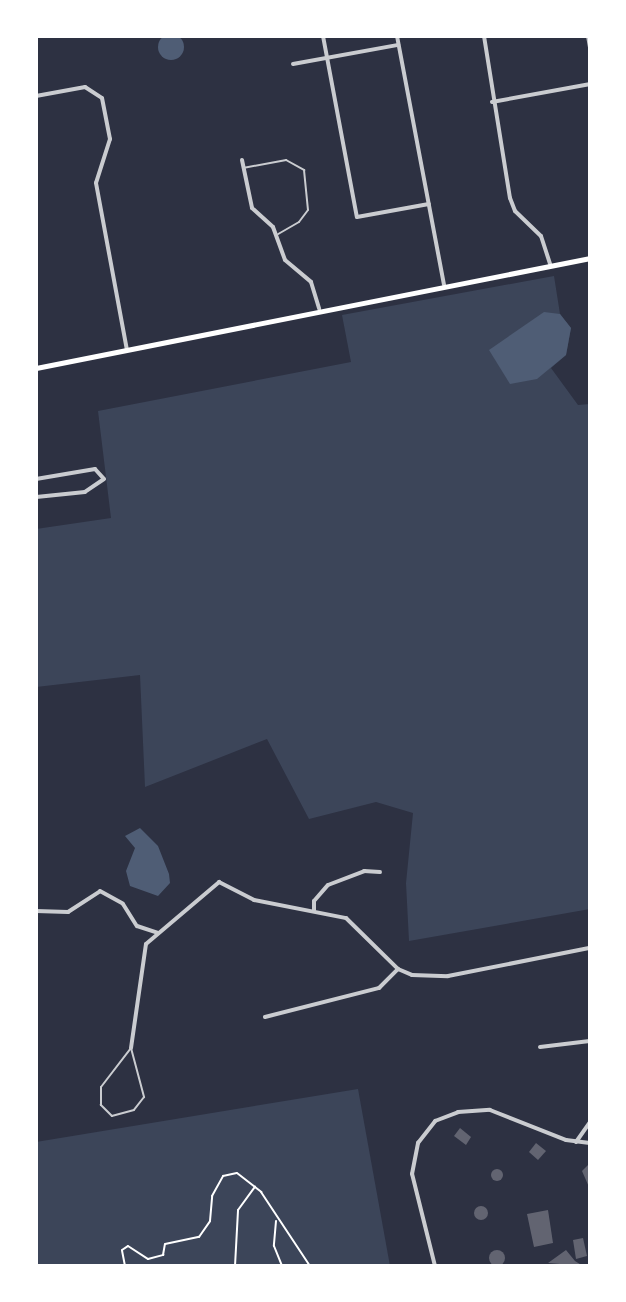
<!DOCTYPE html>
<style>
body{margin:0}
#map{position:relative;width:626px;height:1302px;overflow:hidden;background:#2d3142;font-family:"Fira Sans",sans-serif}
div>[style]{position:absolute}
.green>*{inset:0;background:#3c4559}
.water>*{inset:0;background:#4f5d75}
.round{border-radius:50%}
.building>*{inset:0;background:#626471}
.path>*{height:2px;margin:-1px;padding:0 1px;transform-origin:1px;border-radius:1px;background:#fff}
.service>*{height:2px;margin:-1px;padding:0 1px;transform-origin:1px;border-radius:1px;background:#caccd0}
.minor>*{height:4px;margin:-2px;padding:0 2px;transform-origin:2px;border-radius:2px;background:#caccd0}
.secondary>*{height:5px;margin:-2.5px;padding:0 2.5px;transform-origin:2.5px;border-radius:2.5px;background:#fff}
span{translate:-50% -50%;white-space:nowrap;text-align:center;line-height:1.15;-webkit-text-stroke:6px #fff;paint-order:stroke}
.frame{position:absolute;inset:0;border:38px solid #fff;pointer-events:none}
</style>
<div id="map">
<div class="green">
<i style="clip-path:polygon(554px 276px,560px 314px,571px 328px,566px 355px,551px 368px,578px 405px,590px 404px,590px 909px,409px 941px,406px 883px,413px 813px,376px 802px,309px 819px,267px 739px,145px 787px,140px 675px,36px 687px,36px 529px,111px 518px,98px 411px,351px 362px,342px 315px)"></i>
<i style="clip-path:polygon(358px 1089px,390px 1266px,36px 1266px,36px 1142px)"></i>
</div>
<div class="water">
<i class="round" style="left:158px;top:34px;width:26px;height:26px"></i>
<i style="clip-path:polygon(544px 312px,560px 314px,571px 328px,566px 355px,537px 379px,510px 384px,489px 350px)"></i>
<i style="clip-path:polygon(140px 828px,158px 846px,169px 874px,170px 883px,158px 896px,130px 886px,126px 871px,135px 848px,125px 836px)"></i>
</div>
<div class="building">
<i style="clip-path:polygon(460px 1128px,471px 1137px,466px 1145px,454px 1136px)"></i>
<i style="clip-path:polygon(536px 1143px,546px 1151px,538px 1160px,529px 1152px)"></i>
<i style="clip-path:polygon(590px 1163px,590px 1186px,589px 1187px,582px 1171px)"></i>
<i class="round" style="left:491px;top:1169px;width:12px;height:12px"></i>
<i class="round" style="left:474px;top:1206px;width:14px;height:14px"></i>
<i style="clip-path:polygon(548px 1210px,553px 1243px,534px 1247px,527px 1214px)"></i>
<i style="clip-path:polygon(583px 1238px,587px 1256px,576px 1259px,573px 1240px)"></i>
<i style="clip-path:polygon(566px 1250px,575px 1261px,583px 1266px,548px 1263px)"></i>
<i class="round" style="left:489px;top:1250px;width:16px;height:16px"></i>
</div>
<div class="path">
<i style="left:276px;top:1221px;width:25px;rotate:95deg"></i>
<i style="left:274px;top:1246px;width:22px;rotate:68deg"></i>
<i style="left:125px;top:1266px;width:16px;rotate:-101deg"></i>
<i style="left:122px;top:1250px;width:7px;rotate:-34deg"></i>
<i style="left:128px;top:1246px;width:24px;rotate:33deg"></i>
<i style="left:148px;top:1259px;width:16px;rotate:-15deg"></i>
<i style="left:163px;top:1255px;width:11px;rotate:-80deg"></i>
<i style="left:165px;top:1244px;width:35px;rotate:-12deg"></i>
<i style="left:199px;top:1237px;width:19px;rotate:-55deg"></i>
<i style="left:210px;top:1221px;width:25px;rotate:-85deg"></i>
<i style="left:212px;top:1196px;width:23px;rotate:-61deg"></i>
<i style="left:223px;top:1176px;width:14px;rotate:-12deg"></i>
<i style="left:237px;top:1173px;width:31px;rotate:38deg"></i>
<i style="left:261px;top:1192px;width:89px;rotate:56.5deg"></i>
<i style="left:235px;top:1266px;width:56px;rotate:-86.9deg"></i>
<i style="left:238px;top:1210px;width:29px;rotate:-54deg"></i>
</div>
<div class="service">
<i style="left:243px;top:168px;width:44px;rotate:-10.5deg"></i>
<i style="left:286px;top:160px;width:21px;rotate:29deg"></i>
<i style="left:304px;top:170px;width:40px;rotate:84.3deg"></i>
<i style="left:308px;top:210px;width:15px;rotate:127deg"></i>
<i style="left:299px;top:222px;width:24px;rotate:150deg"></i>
<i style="left:131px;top:1048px;width:51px;rotate:75.1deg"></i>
<i style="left:144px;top:1097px;width:16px;rotate:128deg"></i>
<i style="left:134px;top:1110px;width:23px;rotate:165deg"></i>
<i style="left:112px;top:1116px;width:16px;rotate:-135deg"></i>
<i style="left:101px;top:1105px;width:18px;rotate:-90deg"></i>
<i style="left:101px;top:1087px;width:49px;rotate:-52.4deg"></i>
</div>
<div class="minor">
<i style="left:323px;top:36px;width:184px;rotate:79.4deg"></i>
<i style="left:357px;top:217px;width:73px;rotate:-10.2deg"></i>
<i style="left:397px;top:36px;width:253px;rotate:79.3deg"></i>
<i style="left:484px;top:36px;width:164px;rotate:80.9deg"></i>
<i style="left:510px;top:198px;width:14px;rotate:69deg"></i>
<i style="left:515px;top:211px;width:36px;rotate:44deg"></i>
<i style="left:541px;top:236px;width:29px;rotate:72deg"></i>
<i style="left:588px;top:36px;width:11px;rotate:80deg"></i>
<i style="left:293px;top:64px;width:107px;rotate:-10.3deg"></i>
<i style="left:36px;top:96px;width:50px;rotate:-10.4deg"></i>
<i style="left:85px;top:87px;width:20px;rotate:33deg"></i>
<i style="left:102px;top:98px;width:42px;rotate:79deg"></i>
<i style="left:110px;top:139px;width:46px;rotate:107.7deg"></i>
<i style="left:96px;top:183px;width:170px;rotate:79.5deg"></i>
<i style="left:492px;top:102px;width:100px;rotate:-10.4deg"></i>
<i style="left:242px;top:160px;width:49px;rotate:78.2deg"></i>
<i style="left:252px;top:208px;width:28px;rotate:42deg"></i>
<i style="left:273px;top:227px;width:35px;rotate:70deg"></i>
<i style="left:285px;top:260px;width:34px;rotate:40deg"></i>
<i style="left:311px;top:282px;width:28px;rotate:73deg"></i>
<i style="left:36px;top:479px;width:60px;rotate:-9.6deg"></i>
<i style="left:95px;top:469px;width:13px;rotate:48deg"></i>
<i style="left:104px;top:479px;width:23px;rotate:146deg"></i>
<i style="left:85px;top:492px;width:49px;rotate:174.2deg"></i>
<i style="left:314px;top:910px;width:9px;rotate:-90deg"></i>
<i style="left:314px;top:901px;width:21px;rotate:-49deg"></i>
<i style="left:328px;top:885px;width:39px;rotate:-21deg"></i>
<i style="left:364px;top:871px;width:16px;rotate:4deg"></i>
<i style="left:36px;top:911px;width:32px;rotate:2deg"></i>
<i style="left:68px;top:912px;width:38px;rotate:-33deg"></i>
<i style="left:100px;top:891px;width:26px;rotate:29deg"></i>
<i style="left:123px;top:904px;width:26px;rotate:58deg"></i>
<i style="left:137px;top:926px;width:22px;rotate:18deg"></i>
<i style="left:265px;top:1017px;width:118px;rotate:-14.3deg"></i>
<i style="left:379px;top:988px;width:27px;rotate:-45deg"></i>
<i style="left:540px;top:1047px;width:50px;rotate:-6.8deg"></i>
<i style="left:131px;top:1048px;width:105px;rotate:-81.8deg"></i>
<i style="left:146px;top:944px;width:96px;rotate:-40.3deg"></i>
<i style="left:219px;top:882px;width:39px;rotate:27deg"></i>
<i style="left:254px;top:900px;width:94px;rotate:11.1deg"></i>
<i style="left:346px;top:918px;width:73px;rotate:44.4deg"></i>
<i style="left:398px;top:969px;width:15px;rotate:23deg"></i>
<i style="left:412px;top:975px;width:36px;rotate:2deg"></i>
<i style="left:448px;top:976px;width:145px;rotate:-11.2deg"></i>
<i style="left:576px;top:1142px;width:24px;rotate:-55deg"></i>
<i style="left:435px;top:1266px;width:95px;rotate:-104deg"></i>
<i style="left:412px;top:1174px;width:32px;rotate:-79deg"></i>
<i style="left:418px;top:1143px;width:28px;rotate:-52deg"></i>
<i style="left:435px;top:1121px;width:25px;rotate:-21deg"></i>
<i style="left:458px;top:1112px;width:32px;rotate:-4deg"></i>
<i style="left:490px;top:1110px;width:82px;rotate:21.5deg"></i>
<i style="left:566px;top:1140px;width:24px;rotate:7deg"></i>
</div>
<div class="secondary">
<i style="left:36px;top:368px;width:565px;rotate:-11.23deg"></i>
</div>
<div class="frame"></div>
</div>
